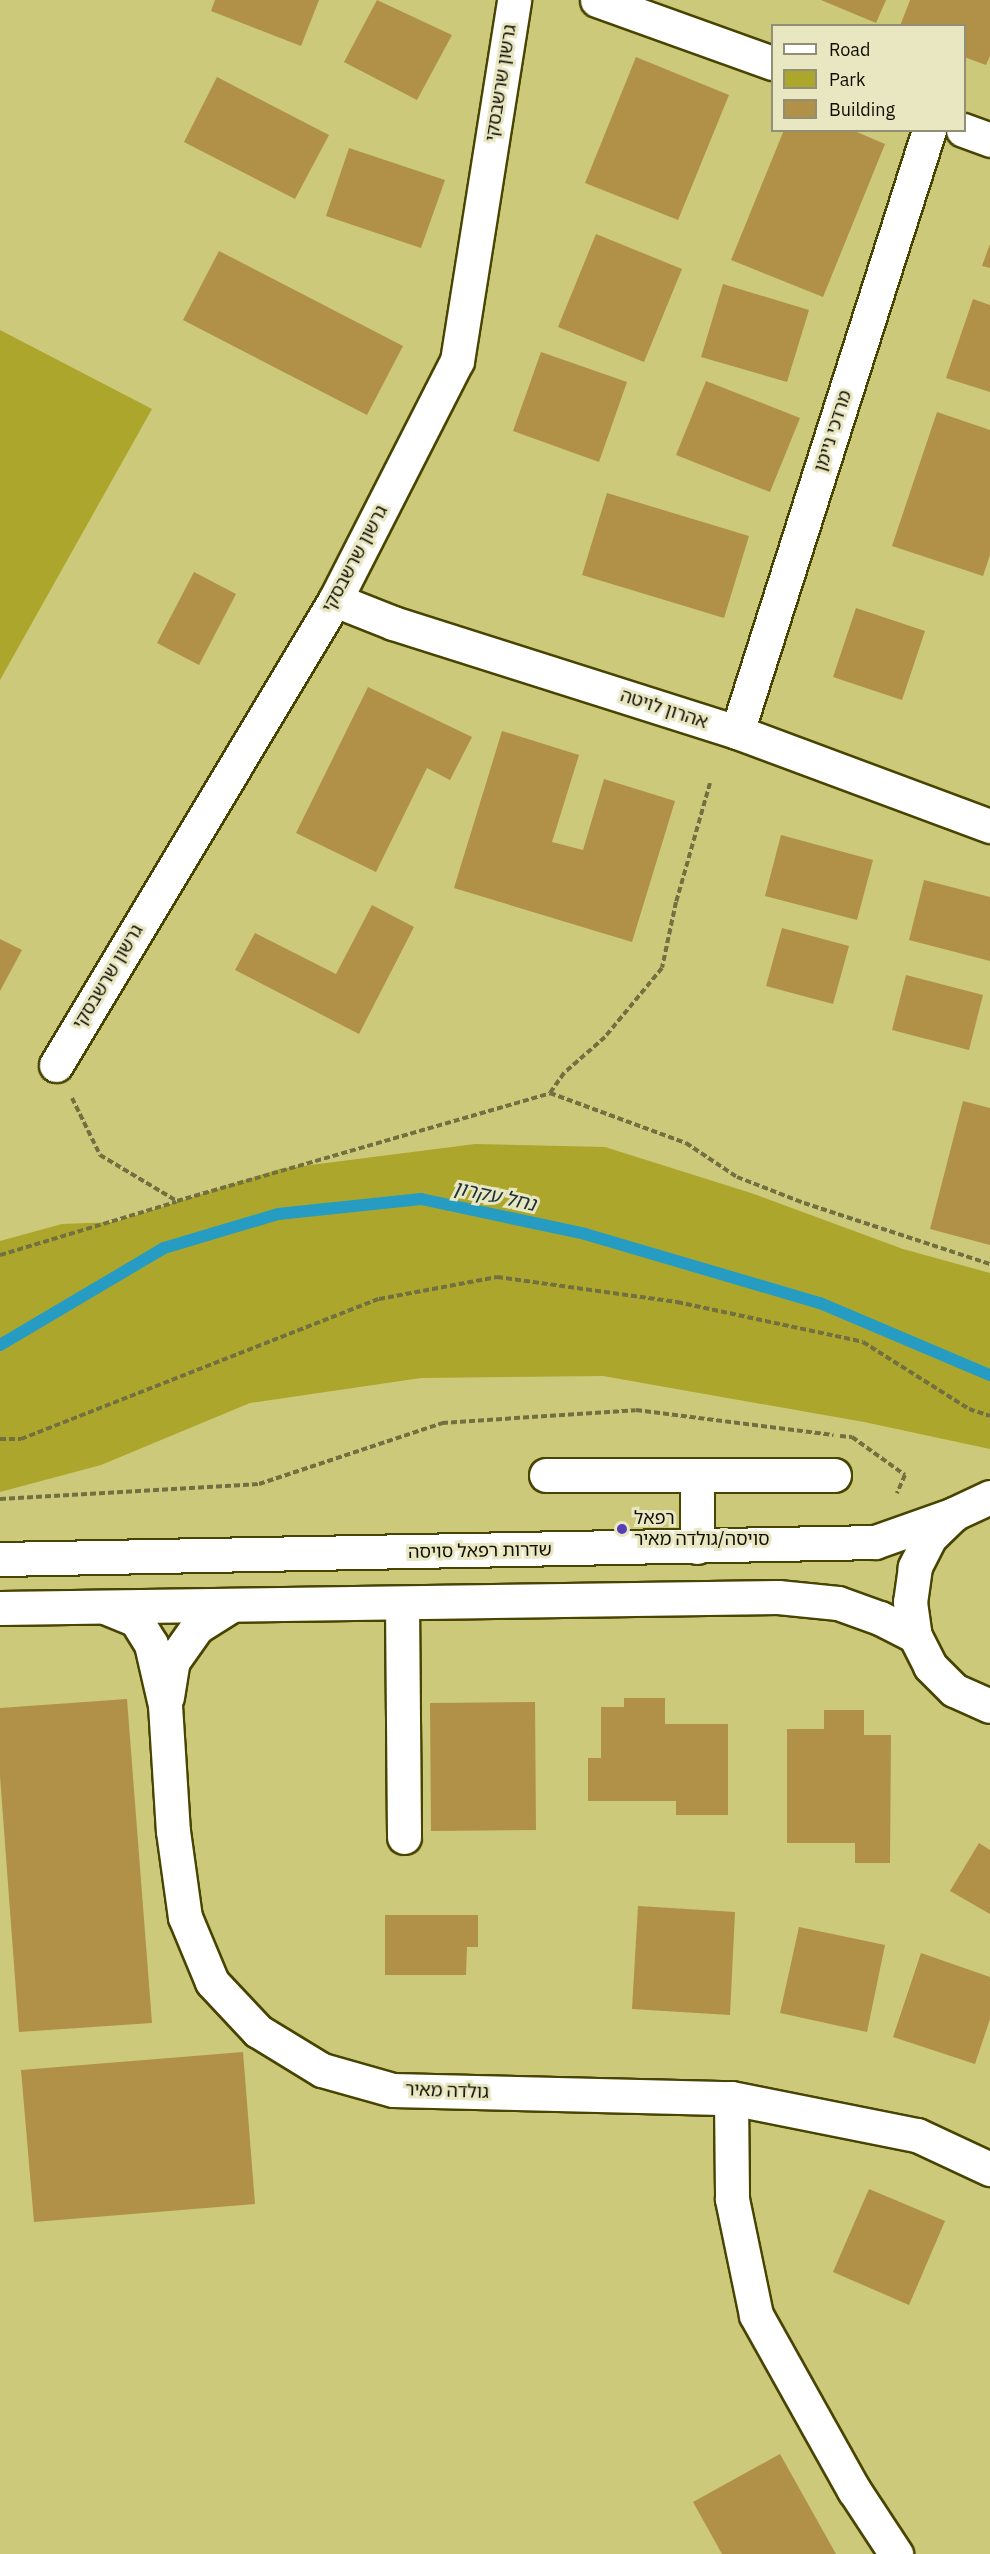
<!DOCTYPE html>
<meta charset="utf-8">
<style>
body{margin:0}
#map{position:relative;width:990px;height:2554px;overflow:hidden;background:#ccc97a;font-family:"IBM Plex Sans","Noto Sans Hebrew",sans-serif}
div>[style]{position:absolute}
.green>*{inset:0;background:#ada62c}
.stream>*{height:12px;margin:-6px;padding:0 6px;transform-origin:6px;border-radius:6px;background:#269cc3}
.building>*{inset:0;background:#b19148}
.path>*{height:4px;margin-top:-2px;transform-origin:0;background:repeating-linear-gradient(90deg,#727040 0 6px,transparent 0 9px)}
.roads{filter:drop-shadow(2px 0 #484401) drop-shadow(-2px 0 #484401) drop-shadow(0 2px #484401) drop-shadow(0 -2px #484401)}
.minor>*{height:33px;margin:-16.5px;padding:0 16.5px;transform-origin:16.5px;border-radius:16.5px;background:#fff}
.dots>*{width:16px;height:16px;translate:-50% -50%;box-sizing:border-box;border:3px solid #e8e7c1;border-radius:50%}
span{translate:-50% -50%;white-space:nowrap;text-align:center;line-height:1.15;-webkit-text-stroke:6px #e8e7c1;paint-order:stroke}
.street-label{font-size:18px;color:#0f0d00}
.poi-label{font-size:18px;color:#0f0d00}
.left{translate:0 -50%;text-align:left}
.water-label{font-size:20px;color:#19313a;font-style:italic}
.legend{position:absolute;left:771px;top:24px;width:195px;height:108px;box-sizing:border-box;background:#e8e7c1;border:2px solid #919074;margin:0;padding:8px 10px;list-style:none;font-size:18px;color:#0f0d00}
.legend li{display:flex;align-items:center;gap:12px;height:30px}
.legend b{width:30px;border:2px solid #919074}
</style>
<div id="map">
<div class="green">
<i style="clip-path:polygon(0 330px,152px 409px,0 680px)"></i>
<i style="clip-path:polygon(475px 1144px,605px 1147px,751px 1193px,903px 1249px,990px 1273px,990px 1449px,864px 1422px,603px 1376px,421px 1378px,250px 1403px,101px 1465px,0 1492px,0 1241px,62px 1224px,115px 1222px,279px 1169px)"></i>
</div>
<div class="stream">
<i style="left:0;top:1345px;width:191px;rotate:-30.6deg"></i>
<i style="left:164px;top:1248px;width:119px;rotate:-16.6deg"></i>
<i style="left:278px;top:1214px;width:144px;rotate:-6deg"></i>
<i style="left:421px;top:1199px;width:168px;rotate:12deg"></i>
<i style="left:585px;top:1234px;width:245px;rotate:16.4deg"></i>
<i style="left:820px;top:1303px;width:185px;rotate:23deg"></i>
</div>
<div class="building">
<i style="clip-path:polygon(215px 0,319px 0,301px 46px,211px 11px)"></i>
<i style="clip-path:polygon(377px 0,452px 35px,417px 100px,344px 62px)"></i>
<i style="clip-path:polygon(821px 0,886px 0,876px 23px)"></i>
<i style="clip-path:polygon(910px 0,990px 0,990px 56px,986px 65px,964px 57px,964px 26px,900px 26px)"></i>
<i style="clip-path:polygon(636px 57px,729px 95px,678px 220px,585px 183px)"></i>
<i style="clip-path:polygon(217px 77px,329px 135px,295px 199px,184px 142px)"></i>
<i style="clip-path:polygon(784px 130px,852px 130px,885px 144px,823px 297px,731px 260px)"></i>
<i style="clip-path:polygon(349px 148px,445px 180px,421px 248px,326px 216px)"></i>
<i style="clip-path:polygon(596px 234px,682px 269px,644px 362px,558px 327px)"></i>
<i style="clip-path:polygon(990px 244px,990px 268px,982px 266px)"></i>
<i style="clip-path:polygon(219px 251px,403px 346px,367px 415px,183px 320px)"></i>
<i style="clip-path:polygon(723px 284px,809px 310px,787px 382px,701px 357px)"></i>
<i style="clip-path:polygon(973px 299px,990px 305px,990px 392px,946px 378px)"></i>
<i style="clip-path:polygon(541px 352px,627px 382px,599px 462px,513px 431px)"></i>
<i style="clip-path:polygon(706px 381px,800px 418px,770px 492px,676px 455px)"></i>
<i style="clip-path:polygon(937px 412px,990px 430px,990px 555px,983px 576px,892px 546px)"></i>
<i style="clip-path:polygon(607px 493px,749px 536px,724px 618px,582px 575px)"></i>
<i style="clip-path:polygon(194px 572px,236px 594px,199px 665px,157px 643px)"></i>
<i style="clip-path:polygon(856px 608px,925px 631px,902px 700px,833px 677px)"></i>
<i style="clip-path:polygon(368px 687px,472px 737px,450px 780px,427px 768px,376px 872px,296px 833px)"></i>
<i style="clip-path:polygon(502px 731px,579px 755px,552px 842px,583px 850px,604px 779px,675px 801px,632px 942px,454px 888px)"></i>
<i style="clip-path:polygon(781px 835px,873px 860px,857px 920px,765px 896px)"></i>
<i style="clip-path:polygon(924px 880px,990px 897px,990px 961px,909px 940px)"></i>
<i style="clip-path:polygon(372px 905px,414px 927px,359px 1034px,235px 970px,255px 933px,336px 974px)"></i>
<i style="clip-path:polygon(782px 928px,849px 946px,833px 1004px,766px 986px)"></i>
<i style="clip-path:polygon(0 939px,22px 950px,0 991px)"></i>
<i style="clip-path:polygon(906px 975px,983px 995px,969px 1050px,892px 1030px)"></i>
<i style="clip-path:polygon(963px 1101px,990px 1108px,990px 1245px,930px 1229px)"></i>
<i style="clip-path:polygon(624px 1698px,665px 1698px,665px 1724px,728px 1724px,728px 1815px,676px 1815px,676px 1801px,588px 1801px,588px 1758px,601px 1758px,601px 1707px,624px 1707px)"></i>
<i style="clip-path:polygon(127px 1699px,152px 2023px,19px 2032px,0 1776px,0 1708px)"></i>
<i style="clip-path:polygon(535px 1702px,536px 1830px,431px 1831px,430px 1703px)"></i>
<i style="clip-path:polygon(824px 1710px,864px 1710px,864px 1735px,891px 1735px,890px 1863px,855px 1863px,855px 1843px,787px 1843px,787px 1729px,824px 1729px)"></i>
<i style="clip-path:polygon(979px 1843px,990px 1850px,990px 1914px,950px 1891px)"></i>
<i style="clip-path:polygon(638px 1906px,735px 1912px,730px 2015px,632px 2009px)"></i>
<i style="clip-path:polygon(385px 1915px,478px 1915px,478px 1947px,467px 1947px,466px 1975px,385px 1975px)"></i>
<i style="clip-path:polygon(799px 1927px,885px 1945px,867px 2032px,780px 2013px)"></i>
<i style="clip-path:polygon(921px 1953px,990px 1977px,990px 2019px,975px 2064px,893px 2037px)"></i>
<i style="clip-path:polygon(243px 2052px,255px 2204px,34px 2222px,21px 2070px)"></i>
<i style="clip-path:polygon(869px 2189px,945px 2221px,909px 2305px,833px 2272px)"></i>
<i style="clip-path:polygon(780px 2454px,836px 2554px,722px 2554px,693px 2502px)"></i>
</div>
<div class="path">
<i style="left:710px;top:783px;width:124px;rotate:105.9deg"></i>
<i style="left:676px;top:902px;width:67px;rotate:102deg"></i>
<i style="left:662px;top:968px;width:89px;rotate:129.6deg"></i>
<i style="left:605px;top:1037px;width:55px;rotate:138.7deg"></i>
<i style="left:564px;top:1073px;width:24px;rotate:125deg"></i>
<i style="left:550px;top:1093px;width:145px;rotate:20.2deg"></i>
<i style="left:686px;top:1143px;width:61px;rotate:33.7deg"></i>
<i style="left:737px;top:1177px;width:72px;rotate:21.2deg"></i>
<i style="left:804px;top:1203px;width:196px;rotate:18.2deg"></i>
<i style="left:72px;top:1098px;width:64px;rotate:63.8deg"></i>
<i style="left:100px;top:1155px;width:90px;rotate:30.9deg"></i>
<i style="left:177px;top:1201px;width:388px;rotate:-16.1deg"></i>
<i style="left:0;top:1255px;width:184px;rotate:-16.8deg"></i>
<i style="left:840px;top:1436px;width:12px;rotate:5deg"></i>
<i style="left:852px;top:1437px;width:65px;rotate:35.6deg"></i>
<i style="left:905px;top:1475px;width:20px;rotate:114deg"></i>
<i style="left:0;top:1439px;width:21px"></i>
<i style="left:21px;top:1439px;width:384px;rotate:-21.4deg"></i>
<i style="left:379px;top:1299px;width:120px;rotate:-10.6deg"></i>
<i style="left:497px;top:1277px;width:182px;rotate:7.9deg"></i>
<i style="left:677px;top:1302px;width:190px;rotate:12.1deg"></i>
<i style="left:863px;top:1342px;width:125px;rotate:32.3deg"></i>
<i style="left:969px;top:1409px;width:22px;rotate:18deg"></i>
<i style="left:0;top:1499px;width:259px;rotate:-3.3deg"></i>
<i style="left:259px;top:1484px;width:193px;rotate:-18.4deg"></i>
<i style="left:442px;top:1423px;width:194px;rotate:-3.8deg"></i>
<i style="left:636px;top:1410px;width:199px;rotate:7.2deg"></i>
</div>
<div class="roads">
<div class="minor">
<i style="left:597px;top:0;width:186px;rotate:19.8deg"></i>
<i style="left:963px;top:130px;width:29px;rotate:20deg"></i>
<i style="left:335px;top:600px;width:62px;rotate:21.6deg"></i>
<i style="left:393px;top:623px;width:361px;rotate:17.6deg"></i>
<i style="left:737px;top:732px;width:270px;rotate:20.4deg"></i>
<i style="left:737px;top:732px;width:632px;rotate:-72.31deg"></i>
<i style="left:56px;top:1065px;width:542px;rotate:-59.04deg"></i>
<i style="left:335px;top:600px;width:268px;rotate:-63deg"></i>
<i style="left:457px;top:361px;width:365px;rotate:-81deg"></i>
<i style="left:546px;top:1475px;width:288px"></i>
<i style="left:697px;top:1475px;width:72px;rotate:90deg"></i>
<i style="left:990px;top:1497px;width:40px;rotate:155deg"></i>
<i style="left:954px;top:1514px;width:33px;rotate:136deg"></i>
<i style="left:930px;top:1537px;width:34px;rotate:117deg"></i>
<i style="left:915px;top:1567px;width:35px;rotate:98deg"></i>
<i style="left:910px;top:1602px;width:34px;rotate:82deg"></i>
<i style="left:915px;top:1636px;width:34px;rotate:63deg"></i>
<i style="left:930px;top:1666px;width:34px;rotate:45deg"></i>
<i style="left:954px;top:1690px;width:39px;rotate:24deg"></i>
<i style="left:0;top:1559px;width:875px;rotate:-1.11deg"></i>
<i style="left:875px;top:1542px;width:84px;rotate:-19.5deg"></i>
<i style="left:402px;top:1604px;width:233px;rotate:89.5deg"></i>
<i style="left:0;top:1608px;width:778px;rotate:-0.81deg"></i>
<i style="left:778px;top:1597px;width:60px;rotate:5.7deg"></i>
<i style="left:838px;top:1603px;width:45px;rotate:19.7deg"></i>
<i style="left:880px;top:1618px;width:39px;rotate:27deg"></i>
<i style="left:107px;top:1608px;width:31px;rotate:22deg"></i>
<i style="left:136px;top:1620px;width:28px;rotate:58deg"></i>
<i style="left:151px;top:1644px;width:63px;rotate:77.1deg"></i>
<i style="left:165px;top:1705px;width:126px;rotate:86.4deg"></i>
<i style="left:173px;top:1831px;width:87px;rotate:82.1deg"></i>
<i style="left:185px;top:1917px;width:70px;rotate:67.4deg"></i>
<i style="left:212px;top:1982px;width:67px;rotate:46.8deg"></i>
<i style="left:258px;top:2031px;width:75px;rotate:31.4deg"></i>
<i style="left:322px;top:2070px;width:74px;rotate:15.7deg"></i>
<i style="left:393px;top:2090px;width:338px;rotate:1.4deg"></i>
<i style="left:731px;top:2098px;width:190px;rotate:11.3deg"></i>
<i style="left:917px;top:2135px;width:81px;rotate:25deg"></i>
<i style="left:167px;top:1697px;width:36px;rotate:-81deg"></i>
<i style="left:173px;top:1661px;width:42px;rotate:-54.8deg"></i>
<i style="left:197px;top:1627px;width:38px;rotate:-32deg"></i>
<i style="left:731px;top:2098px;width:101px;rotate:89.4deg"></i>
<i style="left:732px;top:2199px;width:118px;rotate:78.3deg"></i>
<i style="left:756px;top:2315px;width:201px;rotate:60.8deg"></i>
<i style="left:854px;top:2490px;width:77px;rotate:56.7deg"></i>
</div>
</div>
<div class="dots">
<i style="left:622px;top:1529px;background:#563eb6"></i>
</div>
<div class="street-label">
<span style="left:501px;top:83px;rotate:-81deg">גרשון שרשבסקי</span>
<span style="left:833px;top:431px;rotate:-72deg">מרדכי ניימן</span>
<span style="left:355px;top:559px;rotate:-62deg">גרשון שרשבסקי</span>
<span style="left:664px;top:709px;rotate:18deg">אהרון לויטה</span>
<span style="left:108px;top:977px;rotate:-59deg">גרשון שרשבסקי</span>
<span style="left:480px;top:1551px;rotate:-1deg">שדרות רפאל סויסה</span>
<span style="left:447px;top:2091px;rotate:2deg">גולדה מאיר</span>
</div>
<div class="poi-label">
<span class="left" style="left:634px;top:1529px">רפאל<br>סויסה/גולדה מאיר</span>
</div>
<div class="water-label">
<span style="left:495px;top:1195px;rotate:12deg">נחל עקרון</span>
</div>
<ul class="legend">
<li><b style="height:8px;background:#fff"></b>Road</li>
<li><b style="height:16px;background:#ada62c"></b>Park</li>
<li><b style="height:16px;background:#b19148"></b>Building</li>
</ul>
</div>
